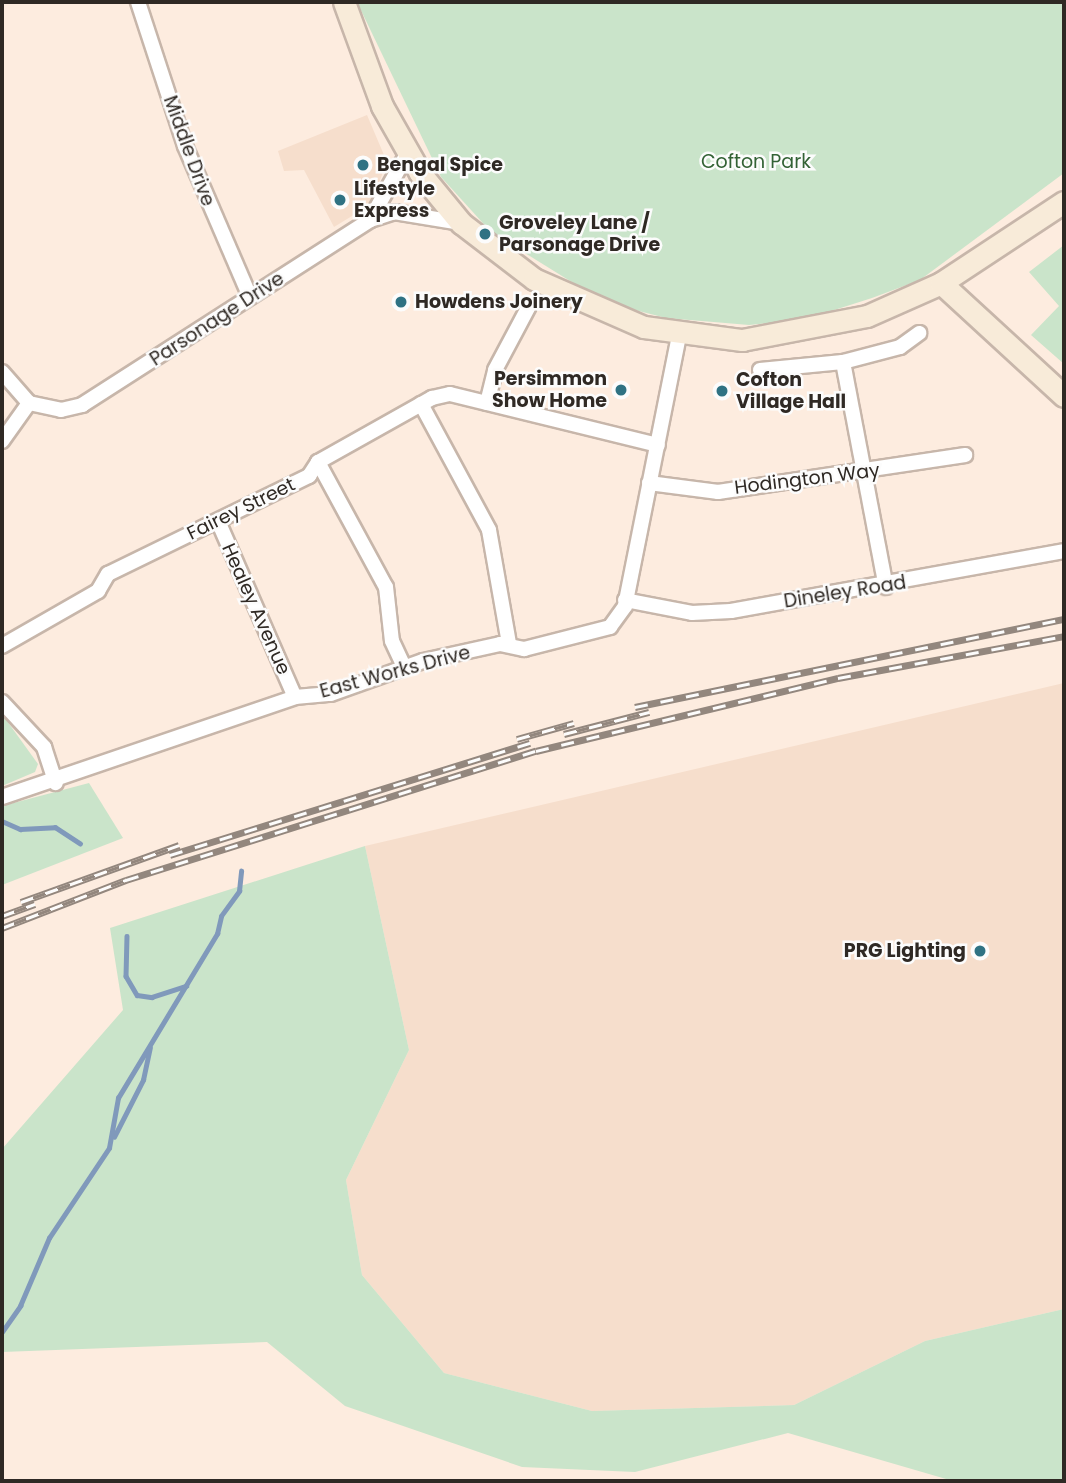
<!DOCTYPE html>
<style>
body{margin:0}
#map{position:relative;width:1066px;height:1483px;overflow:hidden;background:#fdecdf;font-family:Poppins,sans-serif}
div>[style]{position:absolute}
.built>*{inset:0;background:#f6decc}
.green>*{inset:0;background:#cae4ca}
.stream>*{height:4.5px;margin:-2.25px;padding:0 2.25px;transform-origin:2.25px;border-radius:2.25px;background:#8099bb}
.roads{filter:drop-shadow(2px 0 #c7b6aa) drop-shadow(-2px 0 #c7b6aa) drop-shadow(0 2px #c7b6aa) drop-shadow(0 -2px #c7b6aa)}
.street>*{height:14px;margin:-7px;padding:0 7px;transform-origin:7px;border-radius:7px;background:#fff}
.secondary>*{height:21px;margin:-10.5px;padding:0 10.5px;transform-origin:10.5px;border-radius:10.5px;background:#f8ebd9}
.rail>*{height:7px;margin-top:-3.5px;transform-origin:0;background:repeating-linear-gradient(90deg,#fcfcfc 0 13px,#93877e 0 26px);box-sizing:border-box;border-block:2px solid #93877e}
.dots>*{width:19px;height:19px;translate:-50% -50%;box-sizing:border-box;border:4px solid #fcfcfc;border-radius:50%}
span{translate:-50% -50%;white-space:nowrap;text-align:center;line-height:1.15;-webkit-text-stroke:5px #fcfcfc;paint-order:stroke}
.street-label{font-size:19px;color:#2f2924}
.park-label{font-size:19px;color:#336235}
.poi-label{font-size:19px;color:#2f2924;font-weight:700}
.left{translate:0 -50%;text-align:left}
.right{translate:-100% -50%;text-align:right}
.frame{position:absolute;inset:0;border:4px solid #2f2924;pointer-events:none}
</style>
<div id="map">
<div class="built">
<i style="clip-path:polygon(367px 115px,384px 155px,382px 175px,370px 205px,334px 227px,304px 170px,284px 171px,278px 151px)"></i>
<i style="clip-path:polygon(1064px 683px,1064px 1309px,925px 1341px,794px 1405px,592px 1411px,444px 1373px,362px 1275px,346px 1180px,409px 1050px,365px 846px)"></i>
</div>
<div class="green">
<i style="clip-path:polygon(357px 2px,1064px 2px,1064px 173px,920px 280px,872px 298px,806px 319px,749px 325px,666px 318px,604px 302px,491px 232px,441px 177px)"></i>
<i style="clip-path:polygon(1064px 245px,1064px 364px,1031px 335px,1059px 306px,1029px 272px)"></i>
<i style="clip-path:polygon(2px 714px,38px 764px,35px 772px,2px 786px)"></i>
<i style="clip-path:polygon(89px 783px,123px 838px,2px 885px,2px 806px)"></i>
<i style="clip-path:polygon(365px 846px,409px 1050px,346px 1180px,362px 1275px,444px 1373px,592px 1411px,794px 1405px,925px 1341px,1064px 1309px,1064px 1481px,953px 1481px,788px 1433px,635px 1472px,522px 1467px,345px 1406px,267px 1342px,2px 1352px,2px 1149px,123px 1010px,110px 928px)"></i>
</div>
<div class="stream">
<i style="left:2px;top:821px;width:20px;rotate:24deg"></i>
<i style="left:20px;top:829px;width:35px;rotate:-3deg"></i>
<i style="left:55px;top:827px;width:30px;rotate:33deg"></i>
<i style="left:127px;top:936px;width:40px;rotate:91.4deg"></i>
<i style="left:126px;top:976px;width:22px;rotate:60deg"></i>
<i style="left:137px;top:995px;width:15px;rotate:8deg"></i>
<i style="left:152px;top:997px;width:36px;rotate:-18deg"></i>
<i style="left:114px;top:1137px;width:64px;rotate:-63deg"></i>
<i style="left:143px;top:1080px;width:33px;rotate:-78deg"></i>
<i style="left:2px;top:1332px;width:32px;rotate:-55deg"></i>
<i style="left:20px;top:1306px;width:74px;rotate:-66.9deg"></i>
<i style="left:49px;top:1238px;width:108px;rotate:-56.3deg"></i>
<i style="left:109px;top:1148px;width:51px;rotate:-79.8deg"></i>
<i style="left:118px;top:1098px;width:192px;rotate:-58.9deg"></i>
<i style="left:217px;top:934px;width:18px;rotate:-77deg"></i>
<i style="left:221px;top:916px;width:31px;rotate:-54deg"></i>
<i style="left:239px;top:891px;width:20px;rotate:-84deg"></i>
</div>
<div class="roads">
<div class="street">
<i style="left:138px;top:2px;width:151px;rotate:71.9deg"></i>
<i style="left:185px;top:146px;width:164px;rotate:66.7deg"></i>
<i style="left:370px;top:220px;width:76px;rotate:-60.7deg"></i>
<i style="left:843px;top:362px;width:229px;rotate:79.2deg"></i>
<i style="left:760px;top:370px;width:83px;rotate:-5.5deg"></i>
<i style="left:843px;top:362px;width:59px;rotate:-14.7deg"></i>
<i style="left:900px;top:347px;width:24px;rotate:-36deg"></i>
<i style="left:2px;top:372px;width:41px;rotate:48.9deg"></i>
<i style="left:29px;top:403px;width:33px;rotate:12deg"></i>
<i style="left:61px;top:410px;width:22px;rotate:-13deg"></i>
<i style="left:82px;top:405px;width:342px;rotate:-32.7deg"></i>
<i style="left:370px;top:220px;width:25px;rotate:-18deg"></i>
<i style="left:394px;top:212px;width:68px;rotate:9.3deg"></i>
<i style="left:487px;top:403px;width:34px;rotate:-76deg"></i>
<i style="left:495px;top:370px;width:72px;rotate:-62deg"></i>
<i style="left:421px;top:404px;width:143px;rotate:61.6deg"></i>
<i style="left:489px;top:530px;width:115px;rotate:80deg"></i>
<i style="left:2px;top:441px;width:47px;rotate:-54.6deg"></i>
<i style="left:318px;top:462px;width:142px;rotate:61.5deg"></i>
<i style="left:386px;top:587px;width:54px;rotate:83.7deg"></i>
<i style="left:392px;top:641px;width:29px;rotate:65deg"></i>
<i style="left:649px;top:483px;width:70px;rotate:7.4deg"></i>
<i style="left:718px;top:492px;width:250px;rotate:-8.5deg"></i>
<i style="left:218px;top:521px;width:192px;rotate:66.4deg"></i>
<i style="left:625px;top:600px;width:68px;rotate:11deg"></i>
<i style="left:692px;top:613px;width:39px;rotate:-3deg"></i>
<i style="left:731px;top:611px;width:338px;rotate:-10.2deg"></i>
<i style="left:2px;top:646px;width:111px;rotate:-29.8deg"></i>
<i style="left:98px;top:591px;width:20px;rotate:-60deg"></i>
<i style="left:108px;top:574px;width:224px;rotate:-26deg"></i>
<i style="left:309px;top:476px;width:17px;rotate:-57deg"></i>
<i style="left:318px;top:462px;width:131px;rotate:-29.3deg"></i>
<i style="left:432px;top:398px;width:18px;rotate:-13deg"></i>
<i style="left:450px;top:394px;width:214px;rotate:13.8deg"></i>
<i style="left:2px;top:702px;width:62px;rotate:47deg"></i>
<i style="left:44px;top:747px;width:38px;rotate:72deg"></i>
<i style="left:2px;top:797px;width:310px;rotate:-18.8deg"></i>
<i style="left:295px;top:697px;width:36px;rotate:-5deg"></i>
<i style="left:331px;top:694px;width:98px;rotate:-19.7deg"></i>
<i style="left:423px;top:661px;width:79px;rotate:-12.4deg"></i>
<i style="left:500px;top:644px;width:25px;rotate:12deg"></i>
<i style="left:524px;top:649px;width:89px;rotate:-14.3deg"></i>
<i style="left:610px;top:627px;width:26px;rotate:-54deg"></i>
<i style="left:625px;top:606px;width:276px;rotate:-78.7deg"></i>
</div>
<div class="secondary">
<i style="left:344px;top:2px;width:111px;rotate:69.9deg"></i>
<i style="left:382px;top:106px;width:77px;rotate:60.4deg"></i>
<i style="left:420px;top:173px;width:65px;rotate:50.6deg"></i>
<i style="left:461px;top:223px;width:92px;rotate:37.5deg"></i>
<i style="left:534px;top:279px;width:120px;rotate:23.6deg"></i>
<i style="left:644px;top:327px;width:99px;rotate:7.6deg"></i>
<i style="left:742px;top:340px;width:127px;rotate:-10.9deg"></i>
<i style="left:867px;top:316px;width:81px;rotate:-24deg"></i>
<i style="left:941px;top:283px;width:147px;rotate:-33.4deg"></i>
<i style="left:941px;top:283px;width:167px;rotate:42.6deg"></i>
</div>
</div>
<div class="rail">
<i style="left:635px;top:707px;width:438px;rotate:-11.6deg"></i>
<i style="left:564px;top:734px;width:88px;rotate:-14.5deg"></i>
<i style="left:517px;top:739px;width:59px;rotate:-15.7deg"></i>
<i style="left:170px;top:855px;width:377px;rotate:-17.3deg"></i>
<i style="left:21px;top:902px;width:168px;rotate:-19.8deg"></i>
<i style="left:2px;top:916px;width:35px;rotate:-20deg"></i>
<i style="left:2px;top:928px;width:133px;rotate:-21.2deg"></i>
<i style="left:126px;top:880px;width:430px;rotate:-17.5deg"></i>
<i style="left:536px;top:751px;width:311px;rotate:-13.6deg"></i>
<i style="left:838px;top:678px;width:230px;rotate:-10.5deg"></i>
</div>
<div class="dots">
<i style="left:363px;top:165px;background:#2f7283"></i>
<i style="left:340px;top:200px;background:#2f7283"></i>
<i style="left:485px;top:234px;background:#2f7283"></i>
<i style="left:401px;top:302px;background:#2f7283"></i>
<i style="left:621px;top:390px;background:#2f7283"></i>
<i style="left:722px;top:391px;background:#2f7283"></i>
<i style="left:980px;top:951px;background:#2f7283"></i>
</div>
<div class="street-label">
<span style="left:189px;top:151px;rotate:70deg">Middle Drive</span>
<span style="left:217px;top:319px;rotate:-33deg">Parsonage Drive</span>
<span style="left:807px;top:479px;rotate:-7deg">Hodington Way</span>
<span style="left:241px;top:509px;rotate:-26deg">Fairey Street</span>
<span style="left:845px;top:592px;rotate:-9deg">Dineley Road</span>
<span style="left:256px;top:609px;rotate:66deg">Healey Avenue</span>
<span style="left:395px;top:672px;rotate:-15deg">East Works Drive</span>
</div>
<div class="park-label">
<span style="left:756px;top:162px">Cofton Park</span>
</div>
<div class="poi-label">
<span class="left" style="left:377px;top:165px">Bengal Spice</span>
<span class="left" style="left:354px;top:200px">Lifestyle<br>Express</span>
<span class="left" style="left:499px;top:234px">Groveley Lane /<br>Parsonage Drive</span>
<span class="left" style="left:415px;top:302px">Howdens Joinery</span>
<span class="right" style="left:607px;top:390px">Persimmon<br>Show Home</span>
<span class="left" style="left:736px;top:391px">Cofton<br>Village Hall</span>
<span class="right" style="left:966px;top:951px">PRG Lighting</span>
</div>
<div class="frame"></div>
</div>
